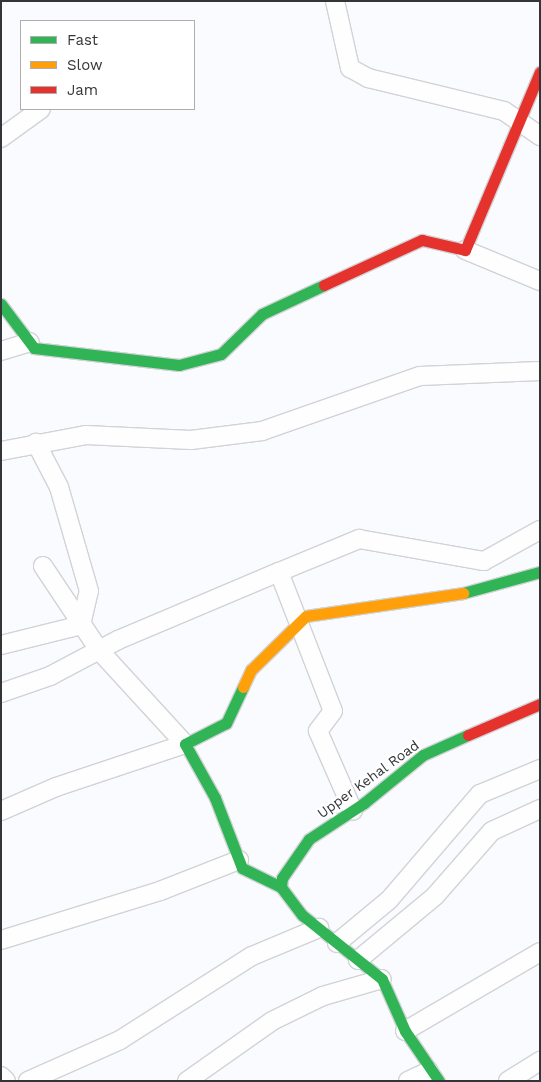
<!DOCTYPE html>
<style>
body{margin:0}
#map{position:relative;width:541px;height:1082px;overflow:hidden;background:#f9fbfe;font-family:"Work Sans",sans-serif}
div>[style]{position:absolute}
.roads{filter:drop-shadow(1px 0 #d1d3d6) drop-shadow(-1px 0 #d1d3d6) drop-shadow(0 1px #d1d3d6) drop-shadow(0 -1px #d1d3d6)}
.street>*{height:18px;margin:-9px;padding:0 9px;transform-origin:9px;border-radius:9px;background:#fefeff}
.fast>*{height:11px;margin:-5.5px;padding:0 5.5px;transform-origin:5.5px;border-radius:5.5px;background:#30b455}
.slow>*{height:11px;margin:-5.5px;padding:0 5.5px;transform-origin:5.5px;border-radius:5.5px;background:#ff9f0a}
.jam>*{height:11px;margin:-5.5px;padding:0 5.5px;transform-origin:5.5px;border-radius:5.5px;background:#e5322d}
span{translate:-50% -50%;white-space:nowrap;text-align:center;line-height:1.15;-webkit-text-stroke:4.5px #fff;paint-order:stroke}
.street-label{font-size:14px;color:#343538}
.frame{position:absolute;inset:0;border:2px solid #343538;pointer-events:none}
.legend{position:absolute;left:20px;top:20px;width:175px;height:90px;box-sizing:border-box;background:#fff;border:1px solid #aeaeaf;margin:0;padding:6px 9px;list-style:none;font-size:15px;color:#343538}
.legend li{display:flex;align-items:center;gap:10px;height:25px}
.legend b{width:25px;border:1px solid #aeaeaf}
</style>
<div id="map">
<div class="roads">
<div class="street">
<i style="left:335px;top:1px;width:69px;rotate:77.4deg"></i>
<i style="left:350px;top:68px;width:21px;rotate:29deg"></i>
<i style="left:368px;top:78px;width:140px;rotate:13.6deg"></i>
<i style="left:504px;top:111px;width:44px;rotate:34.8deg"></i>
<i style="left:1px;top:138px;width:49px;rotate:-35.9deg"></i>
<i style="left:465px;top:250px;width:81px;rotate:22.5deg"></i>
<i style="left:1px;top:351px;width:30px;rotate:-17deg"></i>
<i style="left:1px;top:451px;width:86px;rotate:-10.7deg"></i>
<i style="left:86px;top:435px;width:105px;rotate:2.7deg"></i>
<i style="left:191px;top:440px;width:72px;rotate:-7.2deg"></i>
<i style="left:262px;top:431px;width:167px;rotate:-19.2deg"></i>
<i style="left:420px;top:376px;width:120px;rotate:-2.4deg"></i>
<i style="left:279px;top:572px;width:87px;rotate:-22.4deg"></i>
<i style="left:359px;top:539px;width:127px;rotate:10deg"></i>
<i style="left:484px;top:561px;width:64px;rotate:-29deg"></i>
<i style="left:1px;top:645px;width:82px;rotate:-14deg"></i>
<i style="left:81px;top:625px;width:35px;rotate:-77deg"></i>
<i style="left:89px;top:591px;width:108px;rotate:-106.1deg"></i>
<i style="left:59px;top:487px;width:50px;rotate:-117.6deg"></i>
<i style="left:1px;top:693px;width:52px;rotate:-19.1deg"></i>
<i style="left:50px;top:676px;width:77px;rotate:-27.9deg"></i>
<i style="left:118px;top:640px;width:175px;rotate:-22.9deg"></i>
<i style="left:279px;top:572px;width:149px;rotate:68.8deg"></i>
<i style="left:333px;top:711px;width:25px;rotate:127deg"></i>
<i style="left:318px;top:731px;width:87px;rotate:66.4deg"></i>
<i style="left:1px;top:811px;width:60px;rotate:-23.6deg"></i>
<i style="left:56px;top:787px;width:136px;rotate:-18.4deg"></i>
<i style="left:185px;top:744px;width:127px;rotate:-132.5deg"></i>
<i style="left:99px;top:650px;width:101px;rotate:-123.7deg"></i>
<i style="left:1px;top:940px;width:166px;rotate:-17.1deg"></i>
<i style="left:160px;top:891px;width:85px;rotate:-21.4deg"></i>
<i style="left:337px;top:943px;width:67px;rotate:-39.6deg"></i>
<i style="left:389px;top:900px;width:140px;rotate:-49.4deg"></i>
<i style="left:480px;top:794px;width:65px;rotate:-22.6deg"></i>
<i style="left:358px;top:960px;width:100px;rotate:-39.7deg"></i>
<i style="left:435px;top:896px;width:86px;rotate:-48.8deg"></i>
<i style="left:492px;top:831px;width:53px;rotate:-24.6deg"></i>
<i style="left:405px;top:1031px;width:156px;rotate:-30.3deg"></i>
<i style="left:1px;top:1076px;width:7px;rotate:45deg"></i>
<i style="left:28px;top:1081px;width:101px;rotate:-24deg"></i>
<i style="left:120px;top:1040px;width:156px;rotate:-32.5deg"></i>
<i style="left:252px;top:956px;width:73px;rotate:-22.7deg"></i>
<i style="left:187px;top:1081px;width:104px;rotate:-35.2deg"></i>
<i style="left:272px;top:1021px;width:57px;rotate:-26.1deg"></i>
<i style="left:323px;top:996px;width:61px;rotate:-16.1deg"></i>
<i style="left:408px;top:1081px;width:23px;rotate:-25deg"></i>
<i style="left:508px;top:1081px;width:38px;rotate:-32deg"></i>
</div>
<div class="fast">
<i style="left:1px;top:304px;width:55px;rotate:53.1deg"></i>
<i style="left:34px;top:348px;width:146px;rotate:6.7deg"></i>
<i style="left:179px;top:365px;width:43px;rotate:-14.7deg"></i>
<i style="left:221px;top:354px;width:57px;rotate:-44.3deg"></i>
<i style="left:262px;top:314px;width:68px;rotate:-25.1deg"></i>
<i style="left:463px;top:593px;width:80px;rotate:-15.3deg"></i>
<i style="left:243px;top:687px;width:40px;rotate:115deg"></i>
<i style="left:226px;top:723px;width:46px;rotate:152.9deg"></i>
<i style="left:185px;top:744px;width:62px;rotate:60.9deg"></i>
<i style="left:215px;top:798px;width:75px;rotate:68.9deg"></i>
<i style="left:242px;top:868px;width:43px;rotate:26deg"></i>
<i style="left:439px;top:1081px;width:60px;rotate:-124.2deg"></i>
<i style="left:405px;top:1031px;width:57px;rotate:-113.9deg"></i>
<i style="left:382px;top:979px;width:102px;rotate:-141.3deg"></i>
<i style="left:302px;top:915px;width:35px;rotate:-127deg"></i>
<i style="left:281px;top:887px;width:9px;rotate:-84deg"></i>
<i style="left:282px;top:878px;width:47px;rotate:-55.3deg"></i>
<i style="left:309px;top:839px;width:66px;rotate:-33.2deg"></i>
<i style="left:364px;top:803px;width:76px;rotate:-39.1deg"></i>
<i style="left:423px;top:755px;width:49px;rotate:-24deg"></i>
</div>
<div class="slow">
<i style="left:243px;top:687px;width:19px;rotate:-65deg"></i>
<i style="left:251px;top:670px;width:77px;rotate:-44.5deg"></i>
<i style="left:306px;top:616px;width:159px;rotate:-8.3deg"></i>
</div>
<div class="jam">
<i style="left:324px;top:285px;width:108px;rotate:-24.7deg"></i>
<i style="left:422px;top:240px;width:44px;rotate:13.1deg"></i>
<i style="left:465px;top:250px;width:193px;rotate:-67.2deg"></i>
<i style="left:468px;top:735px;width:78px;rotate:-23.3deg"></i>
</div>
</div>
<div class="street-label">
<span style="left:368px;top:779px;rotate:-36deg">Upper Kehal Road</span>
</div>
<div class="frame"></div>
<ul class="legend">
<li><b style="height:6px;background:#30b455"></b>Fast</li>
<li><b style="height:6px;background:#ff9f0a"></b>Slow</li>
<li><b style="height:6px;background:#e5322d"></b>Jam</li>
</ul>
</div>
